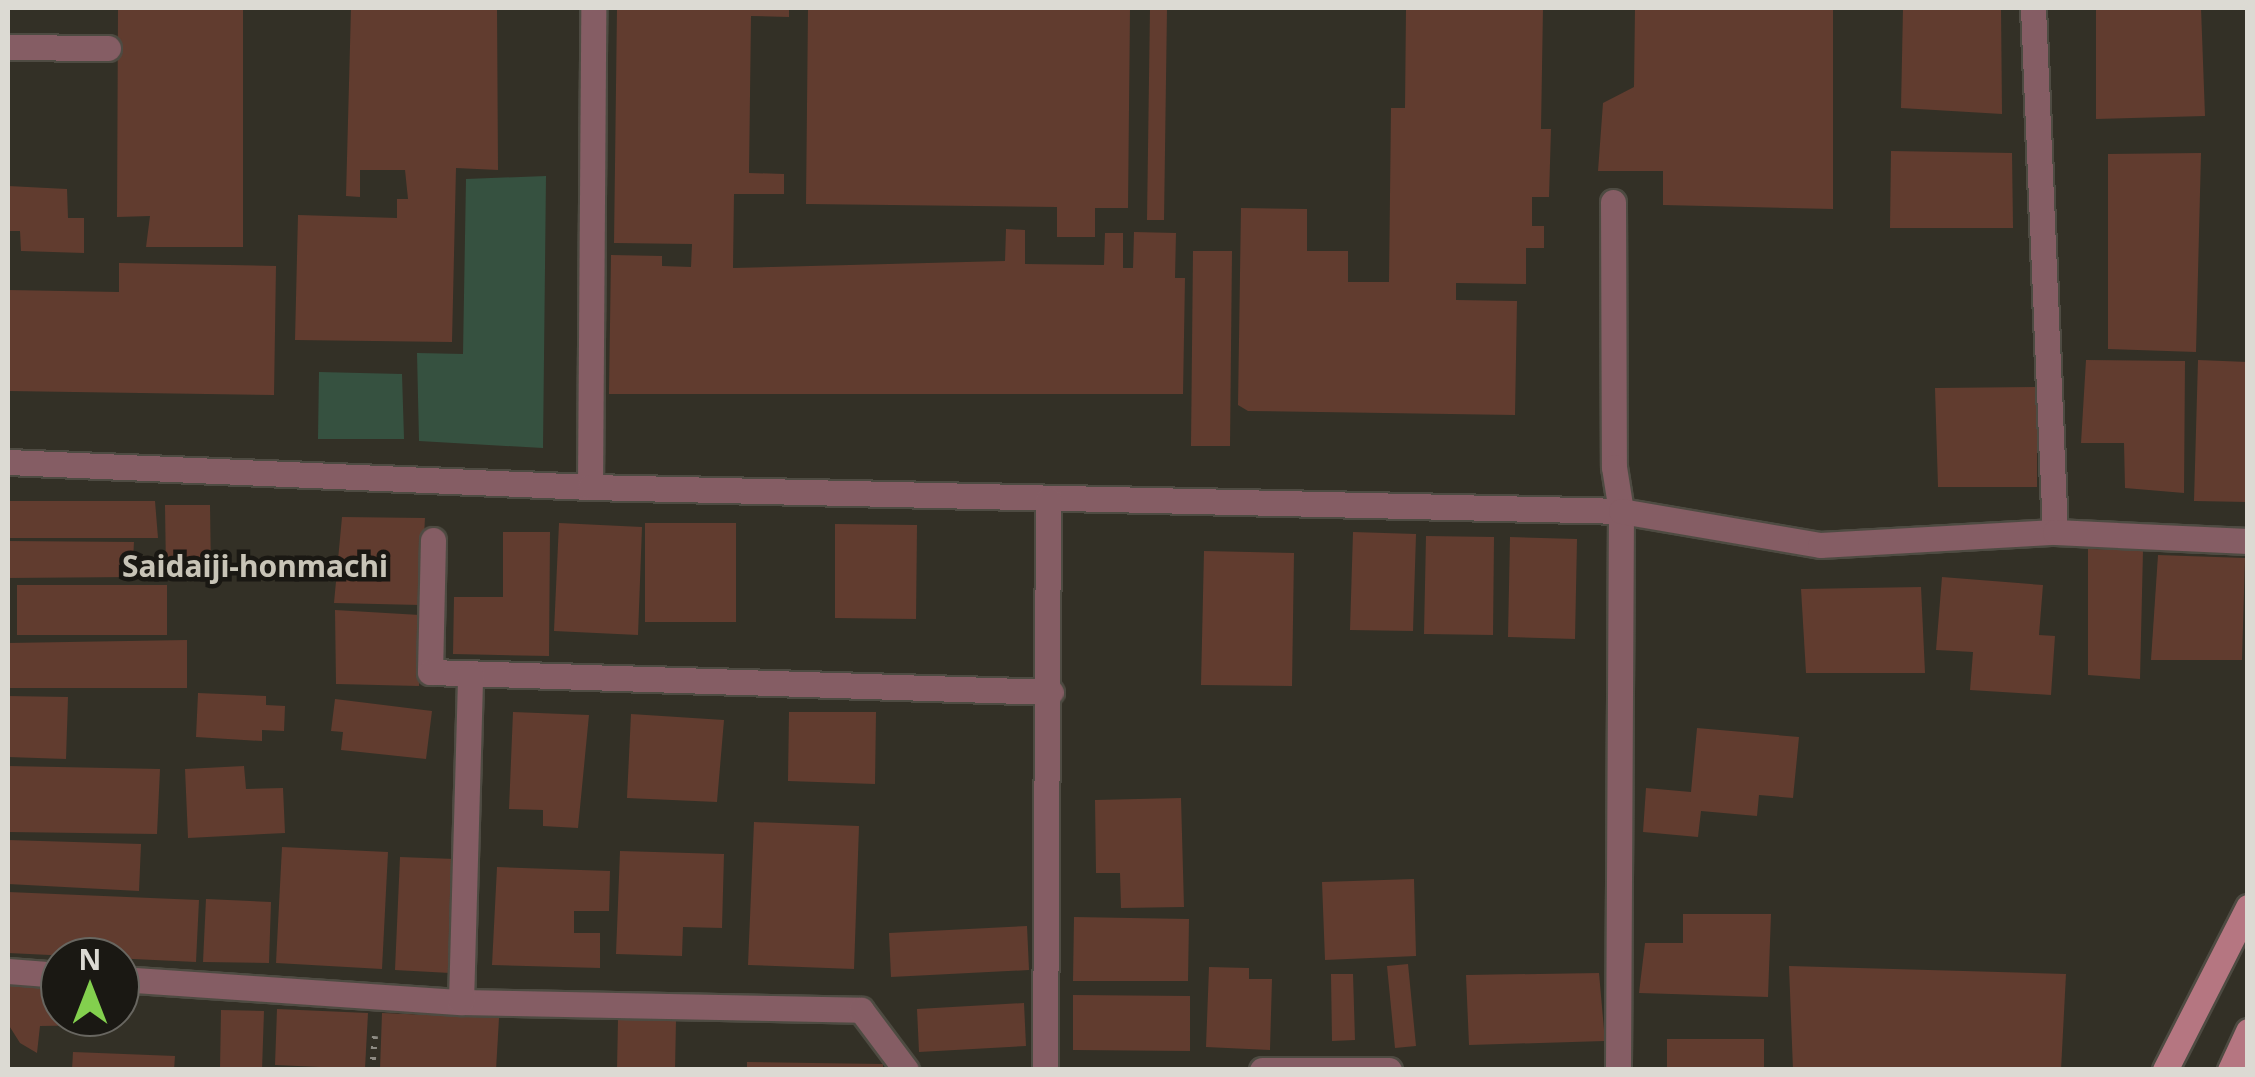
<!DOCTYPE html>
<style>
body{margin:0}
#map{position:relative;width:2255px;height:1077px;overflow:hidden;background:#333026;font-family:"Noto Sans",sans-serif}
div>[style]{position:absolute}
.green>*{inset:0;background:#365140}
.building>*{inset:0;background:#613c2f}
.path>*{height:6px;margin-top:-3px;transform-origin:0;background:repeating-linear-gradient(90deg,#8d8a82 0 2.5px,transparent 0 10.5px)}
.roads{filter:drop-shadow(2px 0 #4e4b42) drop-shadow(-2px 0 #4e4b42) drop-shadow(0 2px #4e4b42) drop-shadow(0 -2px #4e4b42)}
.lane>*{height:25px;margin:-12.5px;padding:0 12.5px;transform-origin:12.5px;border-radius:12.5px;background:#855d64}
.street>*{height:25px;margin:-12.5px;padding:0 12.5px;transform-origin:12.5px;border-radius:12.5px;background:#855d64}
.secondary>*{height:25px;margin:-12.5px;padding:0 12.5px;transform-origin:12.5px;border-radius:12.5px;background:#b57681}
span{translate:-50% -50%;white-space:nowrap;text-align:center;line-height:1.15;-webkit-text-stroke:9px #1a1813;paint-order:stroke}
.neighbourhood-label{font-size:30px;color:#c8c4b7;font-weight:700}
.frame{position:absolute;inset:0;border:10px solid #dcdad3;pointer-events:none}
.north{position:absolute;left:40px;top:937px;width:100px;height:100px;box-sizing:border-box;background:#1a1813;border:2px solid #686660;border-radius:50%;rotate:0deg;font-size:28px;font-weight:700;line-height:40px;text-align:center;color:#dcdad3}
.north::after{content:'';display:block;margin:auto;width:35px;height:45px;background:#83d04e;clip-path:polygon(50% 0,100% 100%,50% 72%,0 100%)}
</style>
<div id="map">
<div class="green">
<i style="clip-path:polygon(546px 176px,543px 448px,419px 441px,417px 353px,463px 354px,466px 179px)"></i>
<i style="clip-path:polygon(319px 372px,402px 374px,404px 439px,318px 439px)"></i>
</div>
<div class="building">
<i style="clip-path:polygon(118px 8px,243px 8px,243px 247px,146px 247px,150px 216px,117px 217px)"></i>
<i style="clip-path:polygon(351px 8px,497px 8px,498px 170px,456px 168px,452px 342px,295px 340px,298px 215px,397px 218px,397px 199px,408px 199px,405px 170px,360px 170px,360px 197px,346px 196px)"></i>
<i style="clip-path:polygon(617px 8px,789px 8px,789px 17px,751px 16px,749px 173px,784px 174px,784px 194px,734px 194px,733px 268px,1005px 261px,1006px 229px,1025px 230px,1025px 264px,1104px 265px,1105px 233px,1123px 233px,1123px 268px,1133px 268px,1134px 232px,1176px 233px,1175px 278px,1185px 278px,1183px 394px,609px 394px,611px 255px,662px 256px,662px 266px,691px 267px,692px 244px,614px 243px)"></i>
<i style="clip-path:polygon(808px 8px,1130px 8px,1128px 208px,1095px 208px,1095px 237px,1057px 237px,1057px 207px,806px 204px)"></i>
<i style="clip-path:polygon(1150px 8px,1167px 8px,1164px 220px,1147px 220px)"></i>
<i style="clip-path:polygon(1406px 8px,1543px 8px,1541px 129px,1551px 129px,1549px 197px,1532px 197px,1532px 226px,1544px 226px,1544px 248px,1526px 248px,1526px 284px,1456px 283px,1456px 300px,1517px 301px,1515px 415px,1248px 411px,1238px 405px,1241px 208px,1307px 209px,1307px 251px,1348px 251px,1348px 282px,1389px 282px,1391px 108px,1405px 108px)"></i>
<i style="clip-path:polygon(1635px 8px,1833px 8px,1833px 209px,1663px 205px,1663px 171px,1598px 171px,1603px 103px,1634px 87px)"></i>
<i style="clip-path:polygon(1903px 8px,2001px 8px,2002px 114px,1901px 108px)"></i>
<i style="clip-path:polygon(2096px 8px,2201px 8px,2205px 116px,2096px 119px)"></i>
<i style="clip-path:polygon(1891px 151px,2012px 153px,2013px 228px,1890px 228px)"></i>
<i style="clip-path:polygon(2201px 153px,2196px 352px,2108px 349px,2108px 154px)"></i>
<i style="clip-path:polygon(8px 186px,67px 189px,68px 218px,84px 218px,84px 253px,21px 251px,20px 231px,8px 231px)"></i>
<i style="clip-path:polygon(1193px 251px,1232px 251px,1230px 446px,1191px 446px)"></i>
<i style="clip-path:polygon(119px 263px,276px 266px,274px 395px,8px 391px,8px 290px,119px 292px)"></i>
<i style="clip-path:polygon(2086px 360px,2185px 361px,2184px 493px,2125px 488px,2124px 443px,2081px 443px)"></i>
<i style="clip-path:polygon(2198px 360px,2248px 362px,2248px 502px,2194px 501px)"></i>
<i style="clip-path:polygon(2037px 387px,2037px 487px,1938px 487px,1935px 388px)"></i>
<i style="clip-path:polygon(8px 501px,155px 501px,158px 538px,8px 538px)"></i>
<i style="clip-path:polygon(165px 505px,210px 505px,211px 573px,166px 572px)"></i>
<i style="clip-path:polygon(342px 517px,425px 518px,420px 605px,334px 603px)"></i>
<i style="clip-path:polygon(559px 523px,642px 527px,638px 635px,554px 631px)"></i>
<i style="clip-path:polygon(645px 523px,736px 523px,736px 622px,645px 622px)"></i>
<i style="clip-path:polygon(835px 524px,917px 525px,916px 619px,835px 618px)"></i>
<i style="clip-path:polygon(503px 532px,550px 532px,549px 656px,453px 654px,454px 597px,503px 597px)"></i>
<i style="clip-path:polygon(1353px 532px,1416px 534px,1413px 631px,1350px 630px)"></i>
<i style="clip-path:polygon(1426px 536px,1494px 537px,1493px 635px,1424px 634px)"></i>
<i style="clip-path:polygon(1510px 537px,1577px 539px,1575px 639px,1508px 637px)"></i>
<i style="clip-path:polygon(8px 541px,134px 542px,132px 577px,8px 578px)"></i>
<i style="clip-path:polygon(2088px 549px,2143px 550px,2140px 679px,2088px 675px)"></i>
<i style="clip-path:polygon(1204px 551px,1294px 553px,1292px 686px,1201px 685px)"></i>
<i style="clip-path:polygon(2158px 555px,2245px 558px,2242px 660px,2151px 660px)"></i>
<i style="clip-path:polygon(1942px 577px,2043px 585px,2039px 635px,2055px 636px,2051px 695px,1970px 690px,1973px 652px,1936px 650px)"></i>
<i style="clip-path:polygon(17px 585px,167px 585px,167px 635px,17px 635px)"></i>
<i style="clip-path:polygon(1921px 587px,1925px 673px,1806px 673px,1801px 589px)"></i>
<i style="clip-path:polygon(335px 610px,420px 615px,419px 686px,336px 684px)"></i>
<i style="clip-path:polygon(187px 640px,187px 688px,8px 688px,8px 643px)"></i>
<i style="clip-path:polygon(198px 693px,266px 696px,266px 705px,285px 706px,284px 731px,262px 730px,262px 741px,196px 737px)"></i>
<i style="clip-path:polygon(8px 696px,68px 697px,66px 759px,8px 757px)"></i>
<i style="clip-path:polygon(335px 699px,432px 711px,426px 759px,341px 750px,343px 732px,331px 731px)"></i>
<i style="clip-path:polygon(513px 712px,589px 715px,578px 828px,543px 826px,543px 810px,509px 809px)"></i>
<i style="clip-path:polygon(789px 712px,876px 712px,875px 784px,788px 781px)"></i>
<i style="clip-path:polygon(631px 714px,724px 720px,717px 802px,627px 798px)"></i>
<i style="clip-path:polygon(1697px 728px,1799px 737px,1793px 798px,1759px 795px,1757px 816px,1701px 811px,1698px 837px,1643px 832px,1646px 788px,1691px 792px)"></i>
<i style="clip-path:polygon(8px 766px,160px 769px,157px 834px,8px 832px)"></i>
<i style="clip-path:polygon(244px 766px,246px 789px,283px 788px,285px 833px,188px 838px,185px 769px)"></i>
<i style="clip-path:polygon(1181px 798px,1184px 907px,1121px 908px,1120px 873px,1096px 873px,1095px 800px)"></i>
<i style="clip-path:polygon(754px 822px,859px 826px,854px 969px,748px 965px)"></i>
<i style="clip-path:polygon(8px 840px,141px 844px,139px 891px,8px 884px)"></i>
<i style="clip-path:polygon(282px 847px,388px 852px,382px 969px,276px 963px)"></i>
<i style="clip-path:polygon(620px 851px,724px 854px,722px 928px,683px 927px,682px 956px,616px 954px)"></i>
<i style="clip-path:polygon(400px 857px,455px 859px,450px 973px,395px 970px)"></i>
<i style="clip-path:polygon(497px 867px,610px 871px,609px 911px,574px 911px,574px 933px,600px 933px,600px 968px,492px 965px)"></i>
<i style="clip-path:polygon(1414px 879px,1416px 956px,1325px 960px,1322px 882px)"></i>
<i style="clip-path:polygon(8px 892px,199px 900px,196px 962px,8px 953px)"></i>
<i style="clip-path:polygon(206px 899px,271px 902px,269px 963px,203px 962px)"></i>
<i style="clip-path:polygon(1683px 914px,1771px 914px,1768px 997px,1639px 993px,1645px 943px,1683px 943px)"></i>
<i style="clip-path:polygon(1074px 917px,1189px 919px,1188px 981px,1073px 981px)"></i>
<i style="clip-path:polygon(1027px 926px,1029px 970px,891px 977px,889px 933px)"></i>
<i style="clip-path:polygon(1408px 964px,1416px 1046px,1395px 1048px,1387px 966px)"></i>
<i style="clip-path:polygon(1789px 966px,2066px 974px,2061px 1070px,1793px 1070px)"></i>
<i style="clip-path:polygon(1209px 967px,1249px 968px,1249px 979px,1272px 979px,1270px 1050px,1206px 1047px)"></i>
<i style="clip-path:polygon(1599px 973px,1605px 1041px,1469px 1045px,1466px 975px)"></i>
<i style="clip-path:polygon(1331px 974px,1353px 974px,1355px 1040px,1332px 1041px)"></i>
<i style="clip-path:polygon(8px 982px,60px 983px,60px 1017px,106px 1017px,106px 1025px,40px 1026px,37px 1053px,20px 1043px,8px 1024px)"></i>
<i style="clip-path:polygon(1073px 995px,1190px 996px,1190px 1051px,1073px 1050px)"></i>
<i style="clip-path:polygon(1024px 1003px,1026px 1046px,919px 1052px,917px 1009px)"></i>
<i style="clip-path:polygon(277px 1009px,368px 1013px,365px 1069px,275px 1065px)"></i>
<i style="clip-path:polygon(221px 1010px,264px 1011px,262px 1070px,220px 1070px)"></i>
<i style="clip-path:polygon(382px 1013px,499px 1018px,496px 1070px,380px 1070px)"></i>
<i style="clip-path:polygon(618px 1020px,676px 1020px,675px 1070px,617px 1070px)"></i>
<i style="clip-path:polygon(1667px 1039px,1764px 1039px,1764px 1070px,1667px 1070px)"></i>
<i style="clip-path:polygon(73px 1052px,175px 1056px,174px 1070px,72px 1070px)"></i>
<i style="clip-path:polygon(747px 1062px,883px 1064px,883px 1070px,747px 1070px)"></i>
</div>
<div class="path">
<i style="left:372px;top:1070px;width:34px;rotate:-85deg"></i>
</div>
<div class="roads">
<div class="lane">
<i style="left:8px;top:47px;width:100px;rotate:0.6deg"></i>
<i style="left:590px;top:487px;width:479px;rotate:-89.6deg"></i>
</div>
<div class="street">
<i style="left:2033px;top:8px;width:524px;rotate:87.6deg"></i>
<i style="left:1613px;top:202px;width:265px;rotate:89.8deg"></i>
<i style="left:1614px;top:467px;width:45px;rotate:81deg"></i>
<i style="left:1621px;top:511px;width:559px;rotate:90.31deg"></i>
<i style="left:8px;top:462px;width:583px;rotate:2.46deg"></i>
<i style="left:590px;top:487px;width:1031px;rotate:1.33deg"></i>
<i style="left:1621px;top:511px;width:202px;rotate:9.7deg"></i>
<i style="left:1820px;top:545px;width:235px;rotate:-3.2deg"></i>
<i style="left:2055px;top:532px;width:193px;rotate:2.7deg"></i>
<i style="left:433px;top:540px;width:132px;rotate:91.3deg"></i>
<i style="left:430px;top:672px;width:621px;rotate:1.84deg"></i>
<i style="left:8px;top:971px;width:52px;rotate:4.4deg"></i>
<i style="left:120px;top:979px;width:342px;rotate:3.9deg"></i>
<i style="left:461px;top:1002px;width:400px;rotate:1.1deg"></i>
<i style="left:861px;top:1010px;width:75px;rotate:53.1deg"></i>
<i style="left:461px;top:1002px;width:328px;rotate:-88.4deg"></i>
<i style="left:1045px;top:1070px;width:571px;rotate:-89.7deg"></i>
<i style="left:1262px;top:1070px;width:127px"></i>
</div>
<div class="secondary">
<i style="left:2165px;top:1070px;width:183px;rotate:-63deg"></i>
<i style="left:2230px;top:1070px;width:43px;rotate:-65.2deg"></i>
</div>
</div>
<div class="neighbourhood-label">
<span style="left:255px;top:566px">Saidaiji-honmachi</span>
</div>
<div class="frame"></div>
<div class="north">N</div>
</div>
